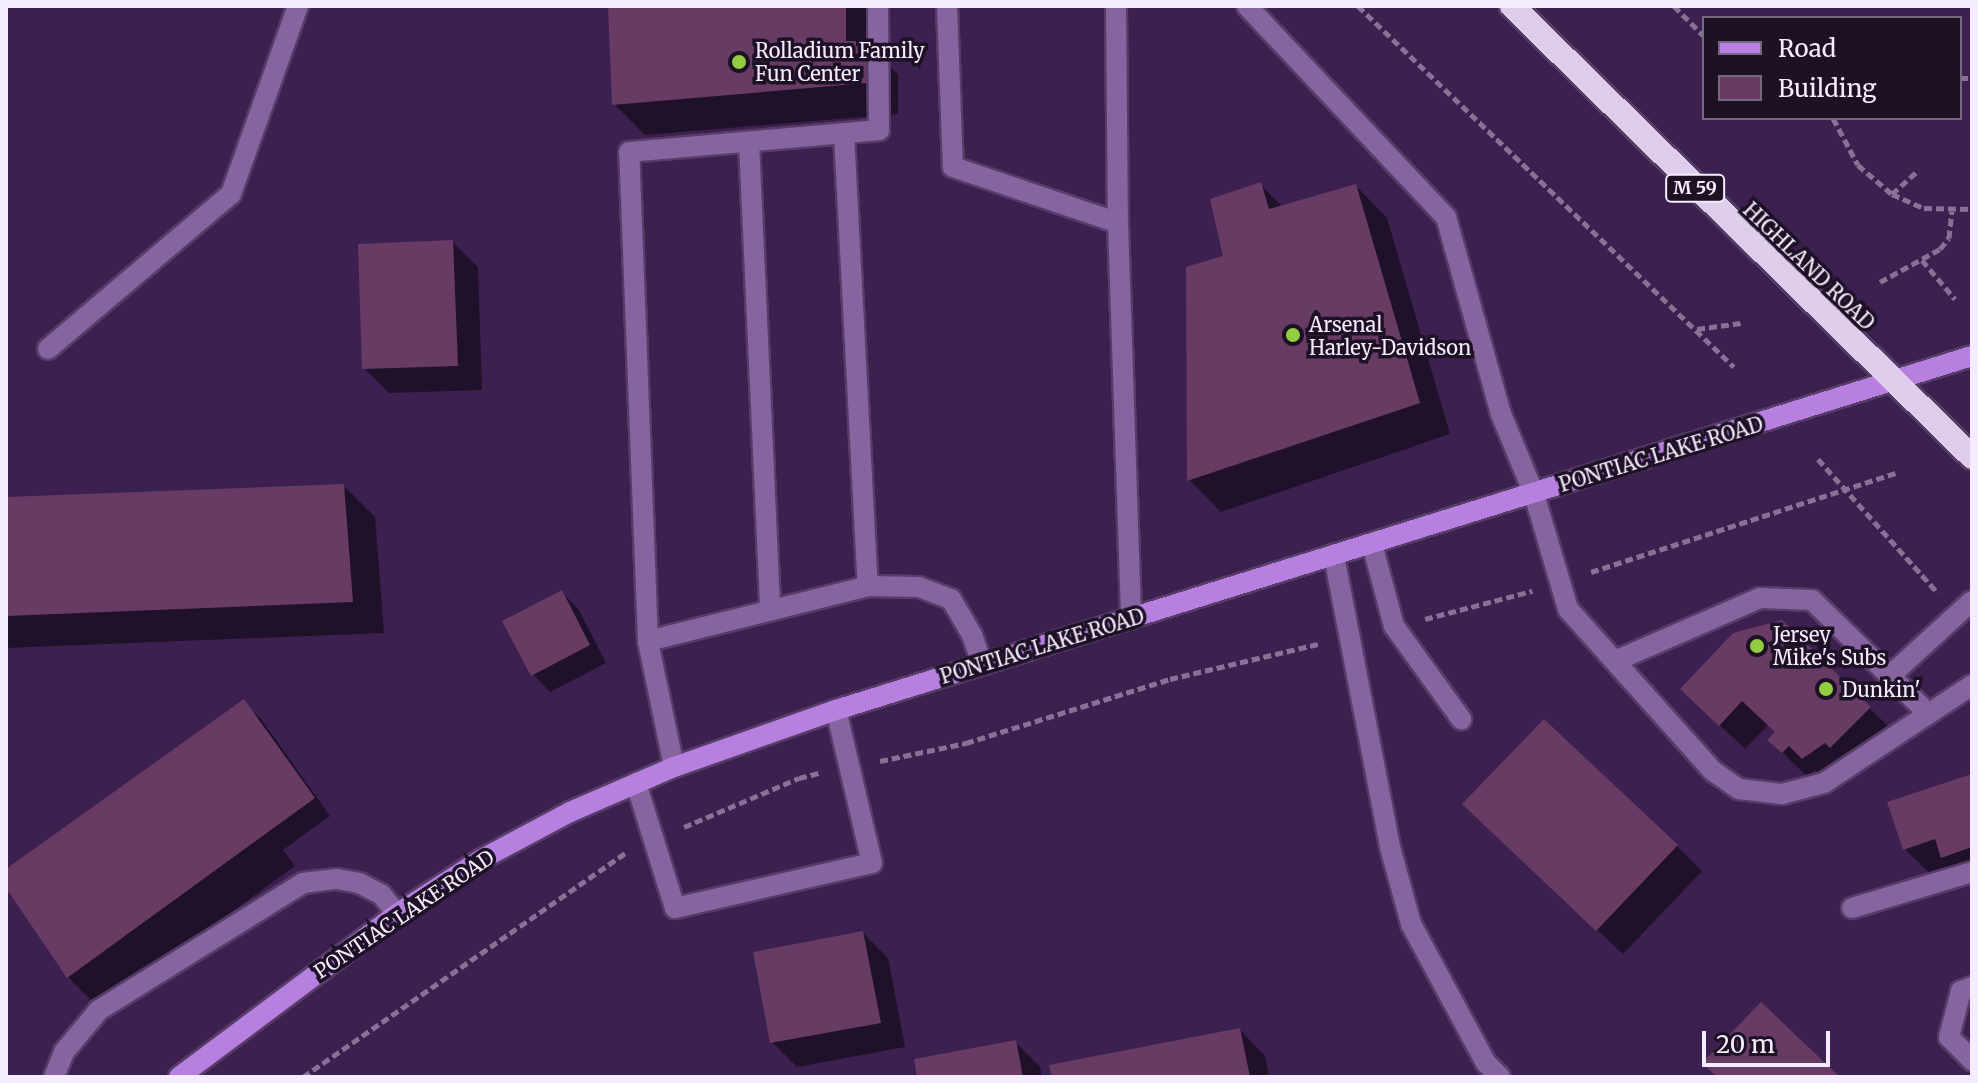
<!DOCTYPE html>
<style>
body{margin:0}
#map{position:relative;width:1978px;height:1083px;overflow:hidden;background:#3c204f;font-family:Merriweather,serif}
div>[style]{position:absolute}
.shadow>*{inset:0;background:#0007}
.building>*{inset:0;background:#683b65}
.path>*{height:5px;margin-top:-2.5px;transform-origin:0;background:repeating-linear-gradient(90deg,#877296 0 8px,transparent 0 12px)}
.roads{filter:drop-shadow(2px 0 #563d68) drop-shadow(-2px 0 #563d68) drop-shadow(0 2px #563d68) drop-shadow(0 -2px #563d68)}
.lane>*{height:20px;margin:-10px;padding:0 10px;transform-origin:10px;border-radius:10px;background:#8664a0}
.secondary>*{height:20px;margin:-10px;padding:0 10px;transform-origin:10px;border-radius:10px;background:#b77fe0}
.highway>*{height:24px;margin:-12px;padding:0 12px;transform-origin:12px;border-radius:12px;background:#deceeb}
.dots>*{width:22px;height:22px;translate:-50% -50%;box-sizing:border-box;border:4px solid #1d1126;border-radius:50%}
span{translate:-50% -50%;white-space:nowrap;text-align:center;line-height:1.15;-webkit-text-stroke:7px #1d1126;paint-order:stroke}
.shield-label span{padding:2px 6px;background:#1d1126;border:2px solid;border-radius:6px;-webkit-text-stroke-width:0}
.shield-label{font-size:18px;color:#f6ecff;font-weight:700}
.poi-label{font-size:20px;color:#f6ecff}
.left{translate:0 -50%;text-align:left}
.street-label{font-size:20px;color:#f6ecff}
.frame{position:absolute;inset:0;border:8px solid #f6ecff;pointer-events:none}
.legend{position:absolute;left:1702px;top:16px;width:260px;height:104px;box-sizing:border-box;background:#1d1126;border:2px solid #74697d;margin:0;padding:10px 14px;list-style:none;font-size:24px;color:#f6ecff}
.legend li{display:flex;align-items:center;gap:16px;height:40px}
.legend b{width:40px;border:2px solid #74697d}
.scale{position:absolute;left:1702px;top:1031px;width:128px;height:36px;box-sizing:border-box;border:4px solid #f6ecff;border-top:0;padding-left:10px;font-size:24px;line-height:28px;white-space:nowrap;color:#f6ecff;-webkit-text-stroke:6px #1d1126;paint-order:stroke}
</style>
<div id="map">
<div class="shadow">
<i style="clip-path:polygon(610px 6px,876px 6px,876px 53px,898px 74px,898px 114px,645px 135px,614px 104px)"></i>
<i style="clip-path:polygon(1261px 185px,1283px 207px,1356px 186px,1387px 218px,1450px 434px,1221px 512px,1190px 481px,1188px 269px,1226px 257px)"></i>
<i style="clip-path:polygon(453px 242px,478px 267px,482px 390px,389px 393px,364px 368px)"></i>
<i style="clip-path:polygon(344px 486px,375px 517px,384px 633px,6px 648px,6px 499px)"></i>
<i style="clip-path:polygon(562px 592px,579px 610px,606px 663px,550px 692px,533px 674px)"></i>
<i style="clip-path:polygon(1782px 622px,1895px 733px,1828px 783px,1815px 770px,1808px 777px,1795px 765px,1770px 740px,1777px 732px,1769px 724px,1745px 749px,1707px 713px)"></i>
<i style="clip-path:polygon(243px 702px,261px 719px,330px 816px,283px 850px,295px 866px,99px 1008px,68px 977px,6px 884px,6px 872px)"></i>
<i style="clip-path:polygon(1972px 776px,1972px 880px,1967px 882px,1952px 866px,1930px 874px,1905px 849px)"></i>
<i style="clip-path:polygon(1490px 829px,1677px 846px,1702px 871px,1623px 954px)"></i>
<i style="clip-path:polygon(863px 933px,888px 958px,905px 1047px,797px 1067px,772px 1042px)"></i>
<i style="clip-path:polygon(1240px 1030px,1265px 1056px,1269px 1077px,1054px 1077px)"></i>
<i style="clip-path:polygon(1015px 1042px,1040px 1067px,1042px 1077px,919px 1077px)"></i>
</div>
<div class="building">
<i style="clip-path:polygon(608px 6px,846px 6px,846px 41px,867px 41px,867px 83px,612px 105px)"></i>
<i style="clip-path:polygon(1261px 182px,1269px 209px,1356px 184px,1420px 403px,1187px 481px,1186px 267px,1223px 256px,1210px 199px)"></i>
<i style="clip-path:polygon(453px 240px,458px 366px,362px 369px,358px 244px)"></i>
<i style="clip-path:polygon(344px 484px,353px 602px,6px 616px,6px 497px)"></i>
<i style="clip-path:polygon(562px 590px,590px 645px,531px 676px,502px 621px)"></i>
<i style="clip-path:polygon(1782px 620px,1871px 707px,1830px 748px,1825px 743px,1802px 759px,1789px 746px,1782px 753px,1767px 740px,1775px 732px,1742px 701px,1719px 726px,1680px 689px,1733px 633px)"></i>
<i style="clip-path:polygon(244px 699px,315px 798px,67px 978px,6px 888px,6px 869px)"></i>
<i style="clip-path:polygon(1544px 719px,1678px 845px,1596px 931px,1462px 804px)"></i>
<i style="clip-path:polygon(1972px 774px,1972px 847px,1941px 858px,1935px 839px,1903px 850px,1887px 802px)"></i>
<i style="clip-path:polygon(863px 931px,881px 1023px,770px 1043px,753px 952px)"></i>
<i style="clip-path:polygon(1761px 1002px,1840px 1077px,1717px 1077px,1702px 1063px)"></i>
<i style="clip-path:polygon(1240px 1028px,1250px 1077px,1052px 1077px,1049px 1065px)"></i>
<i style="clip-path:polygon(1016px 1040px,1023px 1077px,917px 1077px,914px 1059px)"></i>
</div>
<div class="path">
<i style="left:1358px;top:6px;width:521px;rotate:43.83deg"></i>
<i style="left:1674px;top:6px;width:42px;rotate:45deg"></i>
<i style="left:1960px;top:78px;width:12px"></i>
<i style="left:1833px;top:118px;width:53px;rotate:62deg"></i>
<i style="left:1858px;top:165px;width:45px;rotate:40.5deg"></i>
<i style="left:1892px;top:194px;width:35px;rotate:24deg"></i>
<i style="left:1924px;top:208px;width:48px;rotate:1.2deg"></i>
<i style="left:1892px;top:194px;width:36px;rotate:-42deg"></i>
<i style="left:1922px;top:260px;width:51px;rotate:49.8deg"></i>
<i style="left:1880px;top:282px;width:68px;rotate:-28.8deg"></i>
<i style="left:1940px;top:249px;width:14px;rotate:-51deg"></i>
<i style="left:1949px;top:238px;width:27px;rotate:-84deg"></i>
<i style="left:1697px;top:329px;width:44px;rotate:-7.8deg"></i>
<i style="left:1818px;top:459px;width:180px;rotate:48.2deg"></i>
<i style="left:1591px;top:572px;width:323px;rotate:-18deg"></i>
<i style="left:1425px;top:619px;width:111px;rotate:-14.7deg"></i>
<i style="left:880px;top:761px;width:88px;rotate:-11.8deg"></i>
<i style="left:966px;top:743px;width:214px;rotate:-17.4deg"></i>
<i style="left:1170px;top:679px;width:152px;rotate:-13.3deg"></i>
<i style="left:684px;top:827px;width:125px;rotate:-23.1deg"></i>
<i style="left:799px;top:778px;width:21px;rotate:-14deg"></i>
<i style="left:303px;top:1077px;width:394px;rotate:-34.8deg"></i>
</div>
<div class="roads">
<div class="lane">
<i style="left:947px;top:6px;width:161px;rotate:87.9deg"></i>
<i style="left:953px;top:167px;width:174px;rotate:18.7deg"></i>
<i style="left:1116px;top:6px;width:217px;rotate:89.5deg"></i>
<i style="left:1118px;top:223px;width:396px;rotate:88.1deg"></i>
<i style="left:1247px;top:6px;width:290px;rotate:46.7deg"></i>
<i style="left:1446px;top:217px;width:205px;rotate:74.4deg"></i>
<i style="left:1501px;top:414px;width:87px;rotate:67.6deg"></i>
<i style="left:1534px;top:494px;width:120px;rotate:73.5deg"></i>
<i style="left:1568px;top:609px;width:217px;rotate:48.2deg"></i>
<i style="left:1713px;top:771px;width:32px;rotate:35deg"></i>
<i style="left:1739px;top:789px;width:43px;rotate:6.6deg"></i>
<i style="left:1782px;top:794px;width:43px;rotate:-14.7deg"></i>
<i style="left:1824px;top:783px;width:178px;rotate:-33.5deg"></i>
<i style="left:844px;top:134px;width:453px;rotate:87deg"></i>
<i style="left:749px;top:142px;width:469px;rotate:87.4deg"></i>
<i style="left:48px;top:349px;width:240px;rotate:-40.3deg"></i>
<i style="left:231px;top:194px;width:200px;rotate:-70.4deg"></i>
<i style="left:1372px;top:544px;width:85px;rotate:75deg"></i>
<i style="left:1394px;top:626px;width:115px;rotate:54.2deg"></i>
<i style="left:1334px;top:556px;width:296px;rotate:79.1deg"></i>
<i style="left:1390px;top:847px;width:80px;rotate:74.7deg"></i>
<i style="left:1411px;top:924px;width:158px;rotate:61.7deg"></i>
<i style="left:1486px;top:1063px;width:20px;rotate:45deg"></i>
<i style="left:648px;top:641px;width:227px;rotate:-14deg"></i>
<i style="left:868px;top:586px;width:51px;rotate:1.1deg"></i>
<i style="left:919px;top:587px;width:34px;rotate:21deg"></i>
<i style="left:951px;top:599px;width:42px;rotate:59.7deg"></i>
<i style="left:972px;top:635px;width:31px;rotate:71deg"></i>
<i style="left:1615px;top:661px;width:158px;rotate:-23.5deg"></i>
<i style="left:1760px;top:598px;width:52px;rotate:2.2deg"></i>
<i style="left:1812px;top:600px;width:163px;rotate:44.3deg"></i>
<i style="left:1892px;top:674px;width:108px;rotate:-42.4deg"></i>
<i style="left:674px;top:767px;width:129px;rotate:-101.7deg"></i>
<i style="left:648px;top:641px;width:489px;rotate:-92.2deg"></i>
<i style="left:629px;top:152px;width:251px;rotate:-5deg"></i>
<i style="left:879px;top:130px;width:124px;rotate:-90.5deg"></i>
<i style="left:636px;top:783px;width:131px;rotate:72.7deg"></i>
<i style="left:675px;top:908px;width:202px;rotate:-12.9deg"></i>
<i style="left:872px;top:863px;width:157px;rotate:-103.2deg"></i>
<i style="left:1852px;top:908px;width:125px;rotate:-16.7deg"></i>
<i style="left:1972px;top:987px;width:12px;rotate:160deg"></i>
<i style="left:1961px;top:991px;width:48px;rotate:104.6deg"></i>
<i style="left:1949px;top:1037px;width:33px;rotate:45deg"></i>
<i style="left:54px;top:1077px;width:27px;rotate:-68deg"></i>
<i style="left:64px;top:1052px;width:55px;rotate:-50.2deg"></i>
<i style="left:99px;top:1010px;width:240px;rotate:-31.9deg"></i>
<i style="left:303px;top:883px;width:34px;rotate:-7deg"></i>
<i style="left:337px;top:879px;width:22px;rotate:10deg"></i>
<i style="left:359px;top:883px;width:25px;rotate:27deg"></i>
<i style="left:381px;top:894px;width:26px;rotate:51deg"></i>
</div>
<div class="secondary">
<i style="left:179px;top:1077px;width:272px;rotate:-36.8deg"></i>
<i style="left:397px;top:914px;width:99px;rotate:-33deg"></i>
<i style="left:480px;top:860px;width:102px;rotate:-28.1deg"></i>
<i style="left:570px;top:812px;width:113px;rotate:-23.4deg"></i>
<i style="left:674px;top:767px;width:172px;rotate:-19.4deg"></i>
<i style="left:836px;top:710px;width:1190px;rotate:-17.31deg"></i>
</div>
<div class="highway">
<i style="left:1512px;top:6px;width:644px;rotate:44.43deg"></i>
</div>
</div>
<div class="dots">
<i style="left:739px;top:62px;background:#91cd3f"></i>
<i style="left:1293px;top:335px;background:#91cd3f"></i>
<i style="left:1757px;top:646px;background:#91cd3f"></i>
<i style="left:1826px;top:689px;background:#91cd3f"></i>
</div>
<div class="shield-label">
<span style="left:1695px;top:188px">M 59</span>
</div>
<div class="poi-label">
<span class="left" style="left:755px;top:62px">Rolladium Family<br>Fun Center</span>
<span class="left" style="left:1309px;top:336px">Arsenal<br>Harley-Davidson</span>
<span class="left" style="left:1773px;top:646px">Jersey<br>Mike's Subs</span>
<span class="left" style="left:1842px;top:689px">Dunkin'</span>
</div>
<div class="street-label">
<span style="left:1809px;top:266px;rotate:44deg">HIGHLAND ROAD</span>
<span style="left:1661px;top:454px;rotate:-17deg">PONTIAC LAKE ROAD</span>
<span style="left:1042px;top:646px;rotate:-17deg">PONTIAC LAKE ROAD</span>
<span style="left:404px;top:914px;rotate:-34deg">PONTIAC LAKE ROAD</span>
</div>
<div class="frame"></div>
<ul class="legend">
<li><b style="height:10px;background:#b77fe0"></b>Road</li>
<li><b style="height:22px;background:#683b65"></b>Building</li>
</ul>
<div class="scale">20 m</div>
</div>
